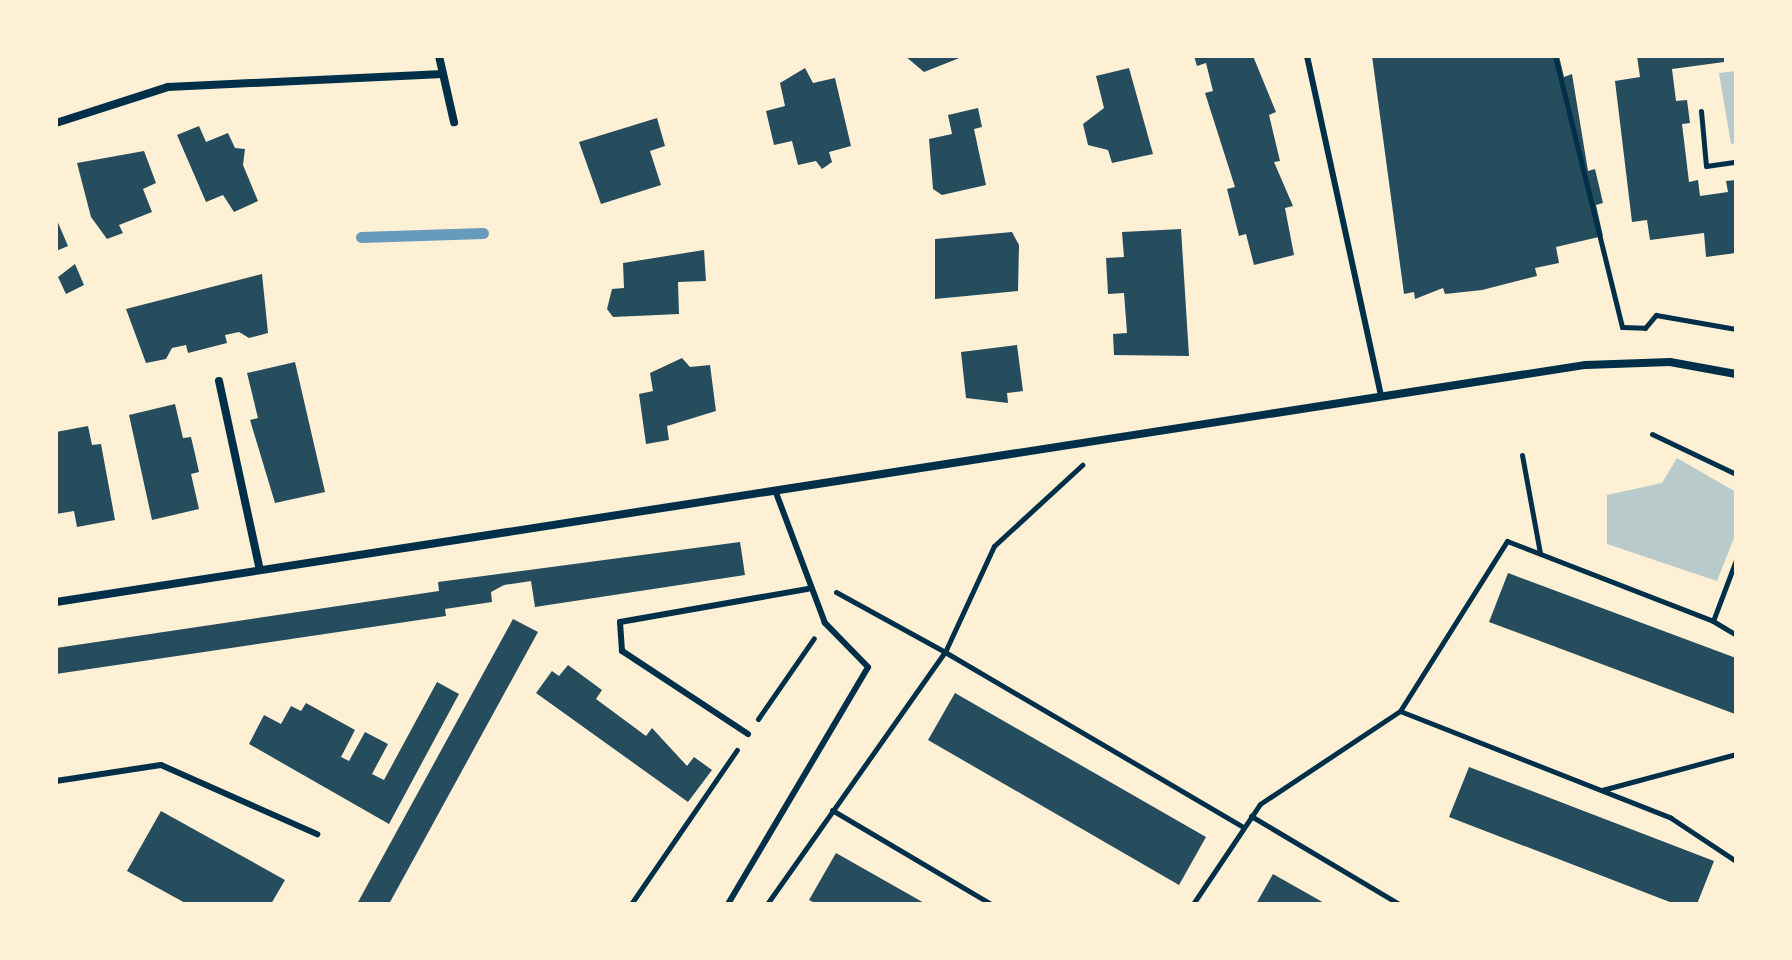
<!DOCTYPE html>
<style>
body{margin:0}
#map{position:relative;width:1792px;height:960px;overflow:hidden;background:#fdf0d5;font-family:"Exo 2",sans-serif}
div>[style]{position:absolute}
.green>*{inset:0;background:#b9caca}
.stream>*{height:11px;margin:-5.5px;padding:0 5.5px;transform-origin:5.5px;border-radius:5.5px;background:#669bbc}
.building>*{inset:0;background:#264d5e}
.path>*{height:5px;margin:-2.5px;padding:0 2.5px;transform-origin:2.5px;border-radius:2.5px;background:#003049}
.service>*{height:6px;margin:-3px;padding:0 3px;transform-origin:3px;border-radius:3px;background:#003049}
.minor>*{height:8px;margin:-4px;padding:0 4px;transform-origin:4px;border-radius:4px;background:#003049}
span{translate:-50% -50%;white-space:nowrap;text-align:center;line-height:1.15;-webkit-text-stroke:6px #fdf0d5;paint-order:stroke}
.frame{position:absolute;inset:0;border:58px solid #fdf0d5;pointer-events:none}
</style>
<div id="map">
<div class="green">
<i style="clip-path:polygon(1736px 71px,1736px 143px,1731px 144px,1719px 73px)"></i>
<i style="clip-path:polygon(1677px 458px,1736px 492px,1736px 533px,1717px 581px,1607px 544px,1607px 495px,1662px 483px)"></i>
</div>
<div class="stream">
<i style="left:361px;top:237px;width:122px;rotate:-1.9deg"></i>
</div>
<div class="building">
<i style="clip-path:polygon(905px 56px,962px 56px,962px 57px,924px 72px)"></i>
<i style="clip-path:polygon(1194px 56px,1253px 56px,1276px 112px,1269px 115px,1280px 161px,1274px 162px,1293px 206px,1285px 208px,1294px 255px,1254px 265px,1246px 234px,1239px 236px,1227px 189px,1235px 187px,1205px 93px,1213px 91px,1206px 63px,1197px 66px)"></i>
<i style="clip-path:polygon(1372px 56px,1559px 56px,1564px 77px,1572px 74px,1588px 171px,1595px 169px,1603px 203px,1596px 205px,1603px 236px,1556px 247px,1559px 263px,1535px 268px,1537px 276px,1482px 290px,1445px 294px,1443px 288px,1415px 299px,1414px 292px,1404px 294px)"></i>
<i style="clip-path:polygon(1637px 56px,1724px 56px,1724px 62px,1672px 69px,1676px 101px,1687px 100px,1690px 123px,1682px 124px,1689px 182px,1698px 180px,1700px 196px,1728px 192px,1726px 181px,1736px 180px,1736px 253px,1706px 257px,1704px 233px,1650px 240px,1647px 220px,1632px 222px,1615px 81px,1640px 77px)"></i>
<i style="clip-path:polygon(805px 68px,813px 83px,835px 78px,851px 146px,829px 152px,832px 162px,822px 169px,816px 161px,798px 165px,792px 141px,774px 145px,766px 111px,785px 106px,780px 83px)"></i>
<i style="clip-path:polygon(1129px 68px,1153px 154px,1112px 163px,1108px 150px,1088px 145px,1083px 124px,1104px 108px,1096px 76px)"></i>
<i style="clip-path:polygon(978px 108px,982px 127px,974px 129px,986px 185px,942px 195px,933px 189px,929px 139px,952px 134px,948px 115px)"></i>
<i style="clip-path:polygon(657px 118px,665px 146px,650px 151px,661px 185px,601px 204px,579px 142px)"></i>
<i style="clip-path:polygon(199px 126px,206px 142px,228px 133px,235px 148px,245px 149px,243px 165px,258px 201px,234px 212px,223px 195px,206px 202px,177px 135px)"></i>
<i style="clip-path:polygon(144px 151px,156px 183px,143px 189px,152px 212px,119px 225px,123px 233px,107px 239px,91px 217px,77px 163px)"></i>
<i style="clip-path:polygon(56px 218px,68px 246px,56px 251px)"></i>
<i style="clip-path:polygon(1181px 229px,1189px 356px,1114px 355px,1113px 334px,1127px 333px,1124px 293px,1108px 294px,1106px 258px,1124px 257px,1122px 232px)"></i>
<i style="clip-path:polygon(1012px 232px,1019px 245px,1018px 291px,935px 299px,935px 239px)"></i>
<i style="clip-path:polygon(704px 250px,706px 281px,678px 282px,679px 314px,613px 317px,607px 309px,612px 289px,624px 288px,623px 263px)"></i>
<i style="clip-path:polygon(75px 264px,84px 285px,66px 294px,58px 277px)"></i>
<i style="clip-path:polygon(262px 274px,268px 333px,249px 338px,239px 332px,225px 335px,227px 343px,188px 353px,186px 345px,172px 348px,166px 359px,146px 363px,126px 309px)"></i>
<i style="clip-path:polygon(1017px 345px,1023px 391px,1007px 393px,1008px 403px,966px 398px,961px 352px)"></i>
<i style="clip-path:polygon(682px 358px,690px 367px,710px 365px,716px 411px,667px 426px,669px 440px,646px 444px,639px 394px,653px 391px,650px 373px)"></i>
<i style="clip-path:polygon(295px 362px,325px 492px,275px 503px,250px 420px,258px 418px,247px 373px)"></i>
<i style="clip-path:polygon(175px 404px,183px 438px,191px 437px,195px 454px,199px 472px,191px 474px,199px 509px,152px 520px,129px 415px)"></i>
<i style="clip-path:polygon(88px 426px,92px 445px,101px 444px,115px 520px,77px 527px,74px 511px,56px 514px,56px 432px)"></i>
<i style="clip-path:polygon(740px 542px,745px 575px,535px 607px,531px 581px,504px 585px,491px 592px,492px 602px,445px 609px,446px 616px,56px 674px,56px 648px,439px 591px,438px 582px)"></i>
<i style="clip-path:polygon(1508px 573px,1736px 658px,1735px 714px,1489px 622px)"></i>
<i style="clip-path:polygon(513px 619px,538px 632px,389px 904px,357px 904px)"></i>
<i style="clip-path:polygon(568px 665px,602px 690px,596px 699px,646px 736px,652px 728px,687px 766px,694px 757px,712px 770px,688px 802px,536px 693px,552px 671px,559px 676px)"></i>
<i style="clip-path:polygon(437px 682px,459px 694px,389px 824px,249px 744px,264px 715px,281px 724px,291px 706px,301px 711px,306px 703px,355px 730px,341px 757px,349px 761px,365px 732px,388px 744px,372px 774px,384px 780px)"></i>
<i style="clip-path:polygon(955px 693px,1206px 837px,1179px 885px,928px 740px)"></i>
<i style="clip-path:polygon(1469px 767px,1714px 861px,1697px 904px,1675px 904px,1449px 817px)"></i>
<i style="clip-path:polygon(161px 811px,285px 880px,271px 904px,187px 904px,127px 871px)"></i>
<i style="clip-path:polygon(836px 853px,926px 904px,817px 904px,809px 900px)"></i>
<i style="clip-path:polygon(1273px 874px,1326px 904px,1256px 904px)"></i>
</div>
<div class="path">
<i style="left:1555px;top:56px;width:279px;rotate:76.1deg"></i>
<i style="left:1622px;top:327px;width:23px;rotate:2deg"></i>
<i style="left:1645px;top:328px;width:17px;rotate:-50deg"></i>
<i style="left:1656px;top:315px;width:81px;rotate:9.9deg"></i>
<i style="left:1701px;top:111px;width:55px;rotate:84.8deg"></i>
<i style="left:1706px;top:166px;width:30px;rotate:-8deg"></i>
<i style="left:1652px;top:434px;width:93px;rotate:25.5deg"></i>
<i style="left:1522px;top:455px;width:100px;rotate:79.6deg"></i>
<i style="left:1736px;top:560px;width:65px;rotate:110.7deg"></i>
<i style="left:1713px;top:621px;width:27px;rotate:31deg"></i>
<i style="left:836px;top:592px;width:124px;rotate:28.8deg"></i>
<i style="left:945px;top:652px;width:117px;rotate:-65.2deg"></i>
<i style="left:994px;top:546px;width:120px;rotate:-42.6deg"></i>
<i style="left:1400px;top:711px;width:291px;rotate:21.5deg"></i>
<i style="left:1671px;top:818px;width:78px;rotate:33.5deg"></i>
<i style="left:758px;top:719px;width:98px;rotate:-55.3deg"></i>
<i style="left:1602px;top:790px;width:139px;rotate:-15deg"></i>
<i style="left:832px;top:810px;width:185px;rotate:30.6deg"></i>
<i style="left:1251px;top:816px;width:172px;rotate:30.7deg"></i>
<i style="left:631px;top:904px;width:187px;rotate:-55.5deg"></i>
<i style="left:767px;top:904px;width:309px;rotate:-54.8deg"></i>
<i style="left:945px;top:652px;width:344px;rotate:30.4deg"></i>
<i style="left:1193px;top:904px;width:120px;rotate:-56.2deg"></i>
<i style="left:1260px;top:804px;width:168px;rotate:-33.6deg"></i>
<i style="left:1400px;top:711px;width:201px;rotate:-57.8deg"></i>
<i style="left:1507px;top:541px;width:221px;rotate:21.2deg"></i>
</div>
<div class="service">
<i style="left:1307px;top:56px;width:347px;rotate:77.7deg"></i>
<i style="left:748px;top:734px;width:151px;rotate:-146.6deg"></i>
<i style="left:622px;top:651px;width:29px;rotate:-94deg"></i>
<i style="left:620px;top:622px;width:191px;rotate:-10deg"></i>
<i style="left:56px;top:781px;width:106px;rotate:-8.7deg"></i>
<i style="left:161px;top:765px;width:171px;rotate:23.9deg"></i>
<i style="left:728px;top:904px;width:275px;rotate:-59.4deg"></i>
<i style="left:868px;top:667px;width:62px;rotate:-134.3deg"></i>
<i style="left:825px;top:623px;width:142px;rotate:-110.6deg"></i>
</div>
<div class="minor">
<i style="left:439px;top:56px;width:68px;rotate:77.2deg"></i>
<i style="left:56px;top:123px;width:118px;rotate:-17.8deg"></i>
<i style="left:168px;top:87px;width:275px;rotate:-2.7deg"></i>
<i style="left:219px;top:381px;width:193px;rotate:77.8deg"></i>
<i style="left:56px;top:602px;width:1548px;rotate:-8.81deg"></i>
<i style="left:1586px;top:365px;width:84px;rotate:-2deg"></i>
<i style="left:1670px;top:362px;width:67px;rotate:10.3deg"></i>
</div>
<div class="frame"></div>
</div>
